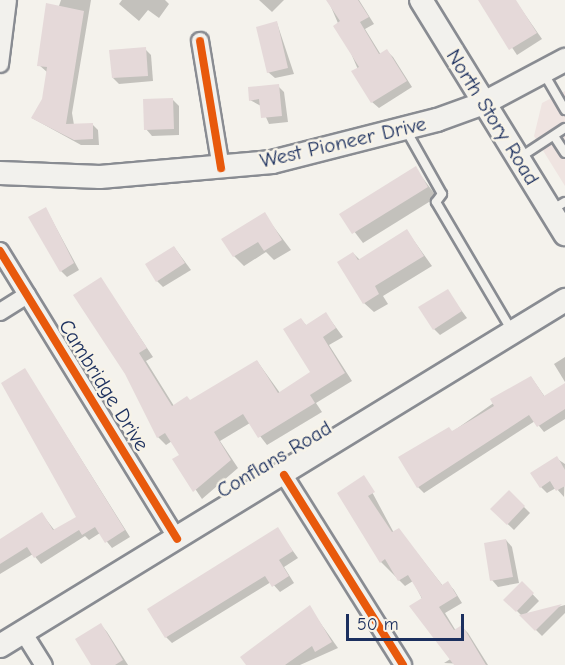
<!DOCTYPE html>
<style>
body{margin:0}
#map{position:relative;width:565px;height:665px;overflow:hidden;background:#f4f2ec;font-family:"Comic Neue",sans-serif}
div>[style]{position:absolute}
.built>*{inset:0;background:#efe4e1}
.shadow>*{inset:0;background:#0003}
.building>*{inset:0;background:#e5d9d9}
.roads{filter:drop-shadow(2px 0 #898c92) drop-shadow(-2px 0 #898c92) drop-shadow(0 2px #898c92) drop-shadow(0 -2px #898c92)}
.service>*{height:8px;margin:-4px;padding:0 4px;transform-origin:4px;border-radius:4px;background:#f2f1ed}
.minor>*{height:16px;margin:-8px;padding:0 8px;transform-origin:8px;border-radius:8px;background:#f2f1ed}
.secondary>*{height:22px;margin:-11px;padding:0 11px;transform-origin:11px;border-radius:11px;background:#f2f1ed}
.cycleway>*{height:8px;margin:-4px;padding:0 4px;transform-origin:4px;border-radius:4px;background:#e8590c}
span{translate:-50% -50%;white-space:nowrap;text-align:center;line-height:1.15;-webkit-text-stroke:5px #f7f3e8;paint-order:stroke}
.street-label{font-size:21px;color:#1b2f5e}
.scale{position:absolute;left:346px;top:614px;width:118px;height:27px;box-sizing:border-box;border:3px solid #1b2f5e;border-top:0;padding-left:8px;font-size:18px;line-height:21px;white-space:nowrap;color:#1b2f5e;-webkit-text-stroke:4px #f7f3e8;paint-order:stroke}
</style>
<div id="map">
<div class="built">
<i style="clip-path:polygon(565px 91px,565px 186px,534px 136px,542px 103px)"></i>
</div>
<div class="shadow">
<i style="clip-path:polygon(61px 0,91px 0,72px 113px,74px 125px,92px 124px,98px 130px,99px 145px,81px 145px,32px 118px,44px 100px,47px 72px,39px 65px)"></i>
<i style="clip-path:polygon(122px 0,165px 0,169px 4px,159px 18px,148px 10px,139px 21px,119px 4px)"></i>
<i style="clip-path:polygon(259px 0,284px 0,272px 12px)"></i>
<i style="clip-path:polygon(328px 0,359px 0,374px 24px,365px 29px,381px 55px,387px 51px,393px 57px,412px 87px,379px 108px,372px 102px)"></i>
<i style="clip-path:polygon(480px 0,517px 3px,542px 39px,517px 55px)"></i>
<i style="clip-path:polygon(277px 23px,294px 74px,275px 78px,268px 72px)"></i>
<i style="clip-path:polygon(145px 49px,151px 55px,153px 81px,119px 84px,113px 78px)"></i>
<i style="clip-path:polygon(278px 86px,284px 92px,288px 122px,269px 124px,261px 106px,250px 100px)"></i>
<i style="clip-path:polygon(172px 99px,179px 106px,179px 135px,152px 136px,146px 129px)"></i>
<i style="clip-path:polygon(415px 168px,437px 197px,363px 243px,341px 214px)"></i>
<i style="clip-path:polygon(46px 209px,79px 270px,67px 277px,61px 271px)"></i>
<i style="clip-path:polygon(264px 214px,291px 250px,274px 260px,266px 252px,244px 266px,234px 256px)"></i>
<i style="clip-path:polygon(407px 231px,432px 266px,383px 296px,388px 304px,374px 312px,364px 303px,353px 253px,360px 260px)"></i>
<i style="clip-path:polygon(174px 247px,191px 270px,163px 287px,157px 281px)"></i>
<i style="clip-path:polygon(101px 279px,153px 357px,146px 361px,174px 406px,191px 402px,257px 361px,280px 393px,312px 373px,301px 320px,307px 326px,326px 314px,343px 337px,329px 345px,352px 381px,316px 403px,322px 412px,267px 445px,250px 423px,220px 441px,238px 468px,202px 499px,175px 459px,181px 455px,172px 441px,166px 445px,158px 437px)"></i>
<i style="clip-path:polygon(447px 291px,467px 318px,440px 335px,434px 329px)"></i>
<i style="clip-path:polygon(565px 357px,565px 382px,554px 364px)"></i>
<i style="clip-path:polygon(25px 370px,130px 537px,112px 548px,100px 533px,89px 540px,85px 536px,41px 564px,33px 554px,0 574px,0 540px,42px 514px,55px 531px,78px 517px)"></i>
<i style="clip-path:polygon(531px 377px,545px 397px,565px 385px,565px 419px,544px 432px,535px 421px,424px 493px,418px 487px,452px 432px)"></i>
<i style="clip-path:polygon(556px 458px,565px 464px,564px 497px,556px 488px,547px 493px,541px 487px)"></i>
<i style="clip-path:polygon(364px 477px,394px 533px,399px 530px,443px 586px,448px 583px,454px 590px,462px 603px,445px 613px,456px 631px,462px 627px,468px 633px,488px 665px,444px 663px,452px 658px,413px 581px,405px 586px,381px 562px)"></i>
<i style="clip-path:polygon(509px 492px,530px 513px,514px 530px,492px 509px)"></i>
<i style="clip-path:polygon(277px 529px,298px 558px,284px 567px,294px 583px,280px 592px,271px 582px,172px 643px,166px 637px)"></i>
<i style="clip-path:polygon(506px 540px,512px 547px,519px 583px,498px 587px,492px 580px)"></i>
<i style="clip-path:polygon(522px 583px,539px 601px,524px 616px,565px 605px,565px 613px,542px 636px,506px 600px)"></i>
<i style="clip-path:polygon(309px 607px,338px 648px,300px 665px,248px 665px)"></i>
<i style="clip-path:polygon(101px 625px,107px 632px,128px 665px,93px 665px)"></i>
</div>
<div class="building">
<i style="clip-path:polygon(326px 0,358px 0,369px 17px,360px 22px,379px 54px,387px 49px,407px 81px,371px 103px,351px 71px,359px 67px,333px 26px,340px 21px)"></i>
<i style="clip-path:polygon(478px 0,516px 0,537px 33px,509px 50px)"></i>
<i style="clip-path:polygon(46px 3px,84px 11px,66px 124px,93px 123px,93px 139px,74px 140px,31px 118px,42px 99px,47px 67px,37px 66px)"></i>
<i style="clip-path:polygon(277px 21px,288px 68px,267px 73px,256px 27px)"></i>
<i style="clip-path:polygon(146px 47px,148px 76px,112px 78px,109px 50px)"></i>
<i style="clip-path:polygon(279px 84px,282px 116px,261px 118px,259px 99px,249px 101px,248px 87px)"></i>
<i style="clip-path:polygon(173px 98px,174px 129px,144px 130px,143px 99px)"></i>
<i style="clip-path:polygon(416px 166px,428px 187px,352px 234px,339px 214px)"></i>
<i style="clip-path:polygon(46px 207px,74px 263px,60px 272px,28px 217px)"></i>
<i style="clip-path:polygon(265px 212px,282px 240px,264px 251px,258px 242px,233px 257px,221px 239px)"></i>
<i style="clip-path:polygon(407px 229px,424px 256px,375px 286px,379px 294px,363px 304px,337px 262px,353px 252px,358px 260px)"></i>
<i style="clip-path:polygon(174px 246px,185px 263px,156px 282px,145px 264px)"></i>
<i style="clip-path:polygon(101px 277px,147px 348px,139px 353px,172px 406px,187px 396px,190px 400px,257px 360px,278px 393px,310px 372px,283px 329px,301px 318px,306px 325px,326px 312px,336px 328px,323px 337px,345px 373px,310px 395px,315px 403px,258px 438px,243px 414px,214px 432px,231px 460px,193px 492px,172px 459px,179px 455px,165px 433px,157px 438px,125px 374px,73px 295px)"></i>
<i style="clip-path:polygon(448px 289px,462px 311px,433px 330px,418px 307px)"></i>
<i style="clip-path:polygon(25px 368px,125px 530px,105px 543px,95px 527px,82px 535px,79px 530px,34px 558px,27px 547px,0 564px,0 539px,42px 512px,53px 530px,76px 517px,1px 383px)"></i>
<i style="clip-path:polygon(531px 376px,544px 396px,565px 383px,565px 409px,537px 427px,529px 415px,417px 488px,398px 457px,449px 427px,452px 431px,471px 420px,494px 406px,490px 399px)"></i>
<i style="clip-path:polygon(557px 456px,565px 470px,565px 486px,556px 491px,550px 481px,540px 488px,530px 473px)"></i>
<i style="clip-path:polygon(364px 475px,375px 492px,368px 496px,392px 532px,399px 528px,442px 585px,448px 581px,457px 596px,439px 607px,454px 630px,462px 625px,486px 665px,454px 665px,409px 606px,422px 598px,408px 575px,398px 581px,385px 559px,380px 563px,337px 493px)"></i>
<i style="clip-path:polygon(509px 490px,525px 506px,507px 525px,490px 509px)"></i>
<i style="clip-path:polygon(278px 527px,293px 551px,279px 560px,289px 576px,272px 587px,265px 576px,165px 638px,147px 609px)"></i>
<i style="clip-path:polygon(506px 539px,513px 577px,490px 581px,484px 543px)"></i>
<i style="clip-path:polygon(522px 581px,534px 593px,516px 612px,503px 600px)"></i>
<i style="clip-path:polygon(562px 604px,535px 631px,519px 615px)"></i>
<i style="clip-path:polygon(310px 605px,332px 642px,315px 652px,312px 646px,285px 665px,246px 665px,240px 657px)"></i>
<i style="clip-path:polygon(101px 623px,123px 660px,115px 665px,91px 665px,75px 639px)"></i>
</div>
<div class="roads">
<div class="service">
<i style="left:543px;top:72px;width:44px;rotate:59.9deg"></i>
<i style="left:406px;top:130px;width:73px;rotate:60.6deg"></i>
<i style="left:442px;top:194px;width:10px;rotate:127deg"></i>
<i style="left:436px;top:202px;width:150px;rotate:59.5deg"></i>
<i style="left:554px;top:136px;width:20px;rotate:57deg"></i>
<i style="left:519px;top:158px;width:55px;rotate:-33.1deg"></i>
<i style="left:551px;top:210px;width:16px;rotate:-30deg"></i>
</div>
<div class="minor">
<i style="left:200px;top:41px;width:129px;rotate:80.6deg"></i>
<i style="left:0;top:64px;width:64px;rotate:-82.9deg"></i>
<i style="left:0;top:251px;width:338px;rotate:58.4deg"></i>
<i style="left:0;top:312px;width:32px;rotate:-32deg"></i>
<i style="left:284px;top:475px;width:224px;rotate:57.9deg"></i>
<i style="left:23px;top:632px;width:39px;rotate:58deg"></i>
</div>
<div class="secondary">
<i style="left:421px;top:0;width:275px;rotate:58.4deg"></i>
<i style="left:0;top:173px;width:100px;rotate:2.3deg"></i>
<i style="left:100px;top:177px;width:173px;rotate:-5deg"></i>
<i style="left:272px;top:162px;width:170px;rotate:-14.3deg"></i>
<i style="left:437px;top:120px;width:50px;rotate:-19.9deg"></i>
<i style="left:484px;top:103px;width:92px;rotate:-28deg"></i>
<i style="left:0;top:646px;width:663px;rotate:-31.48deg"></i>
</div>
</div>
<div class="cycleway">
<i style="left:200px;top:41px;width:129px;rotate:80.6deg"></i>
<i style="left:0;top:251px;width:338px;rotate:58.4deg"></i>
<i style="left:284px;top:475px;width:224px;rotate:57.9deg"></i>
</div>
<div class="street-label">
<span style="left:493px;top:117px;rotate:58deg">North Story Road</span>
<span style="left:343px;top:142px;rotate:-13deg">West Pioneer Drive</span>
<span style="left:104px;top:385px;rotate:58deg">Cambridge Drive</span>
<span style="left:274px;top:459px;rotate:-31deg">Conflans Road</span>
</div>
<div class="scale">50 m</div>
</div>
